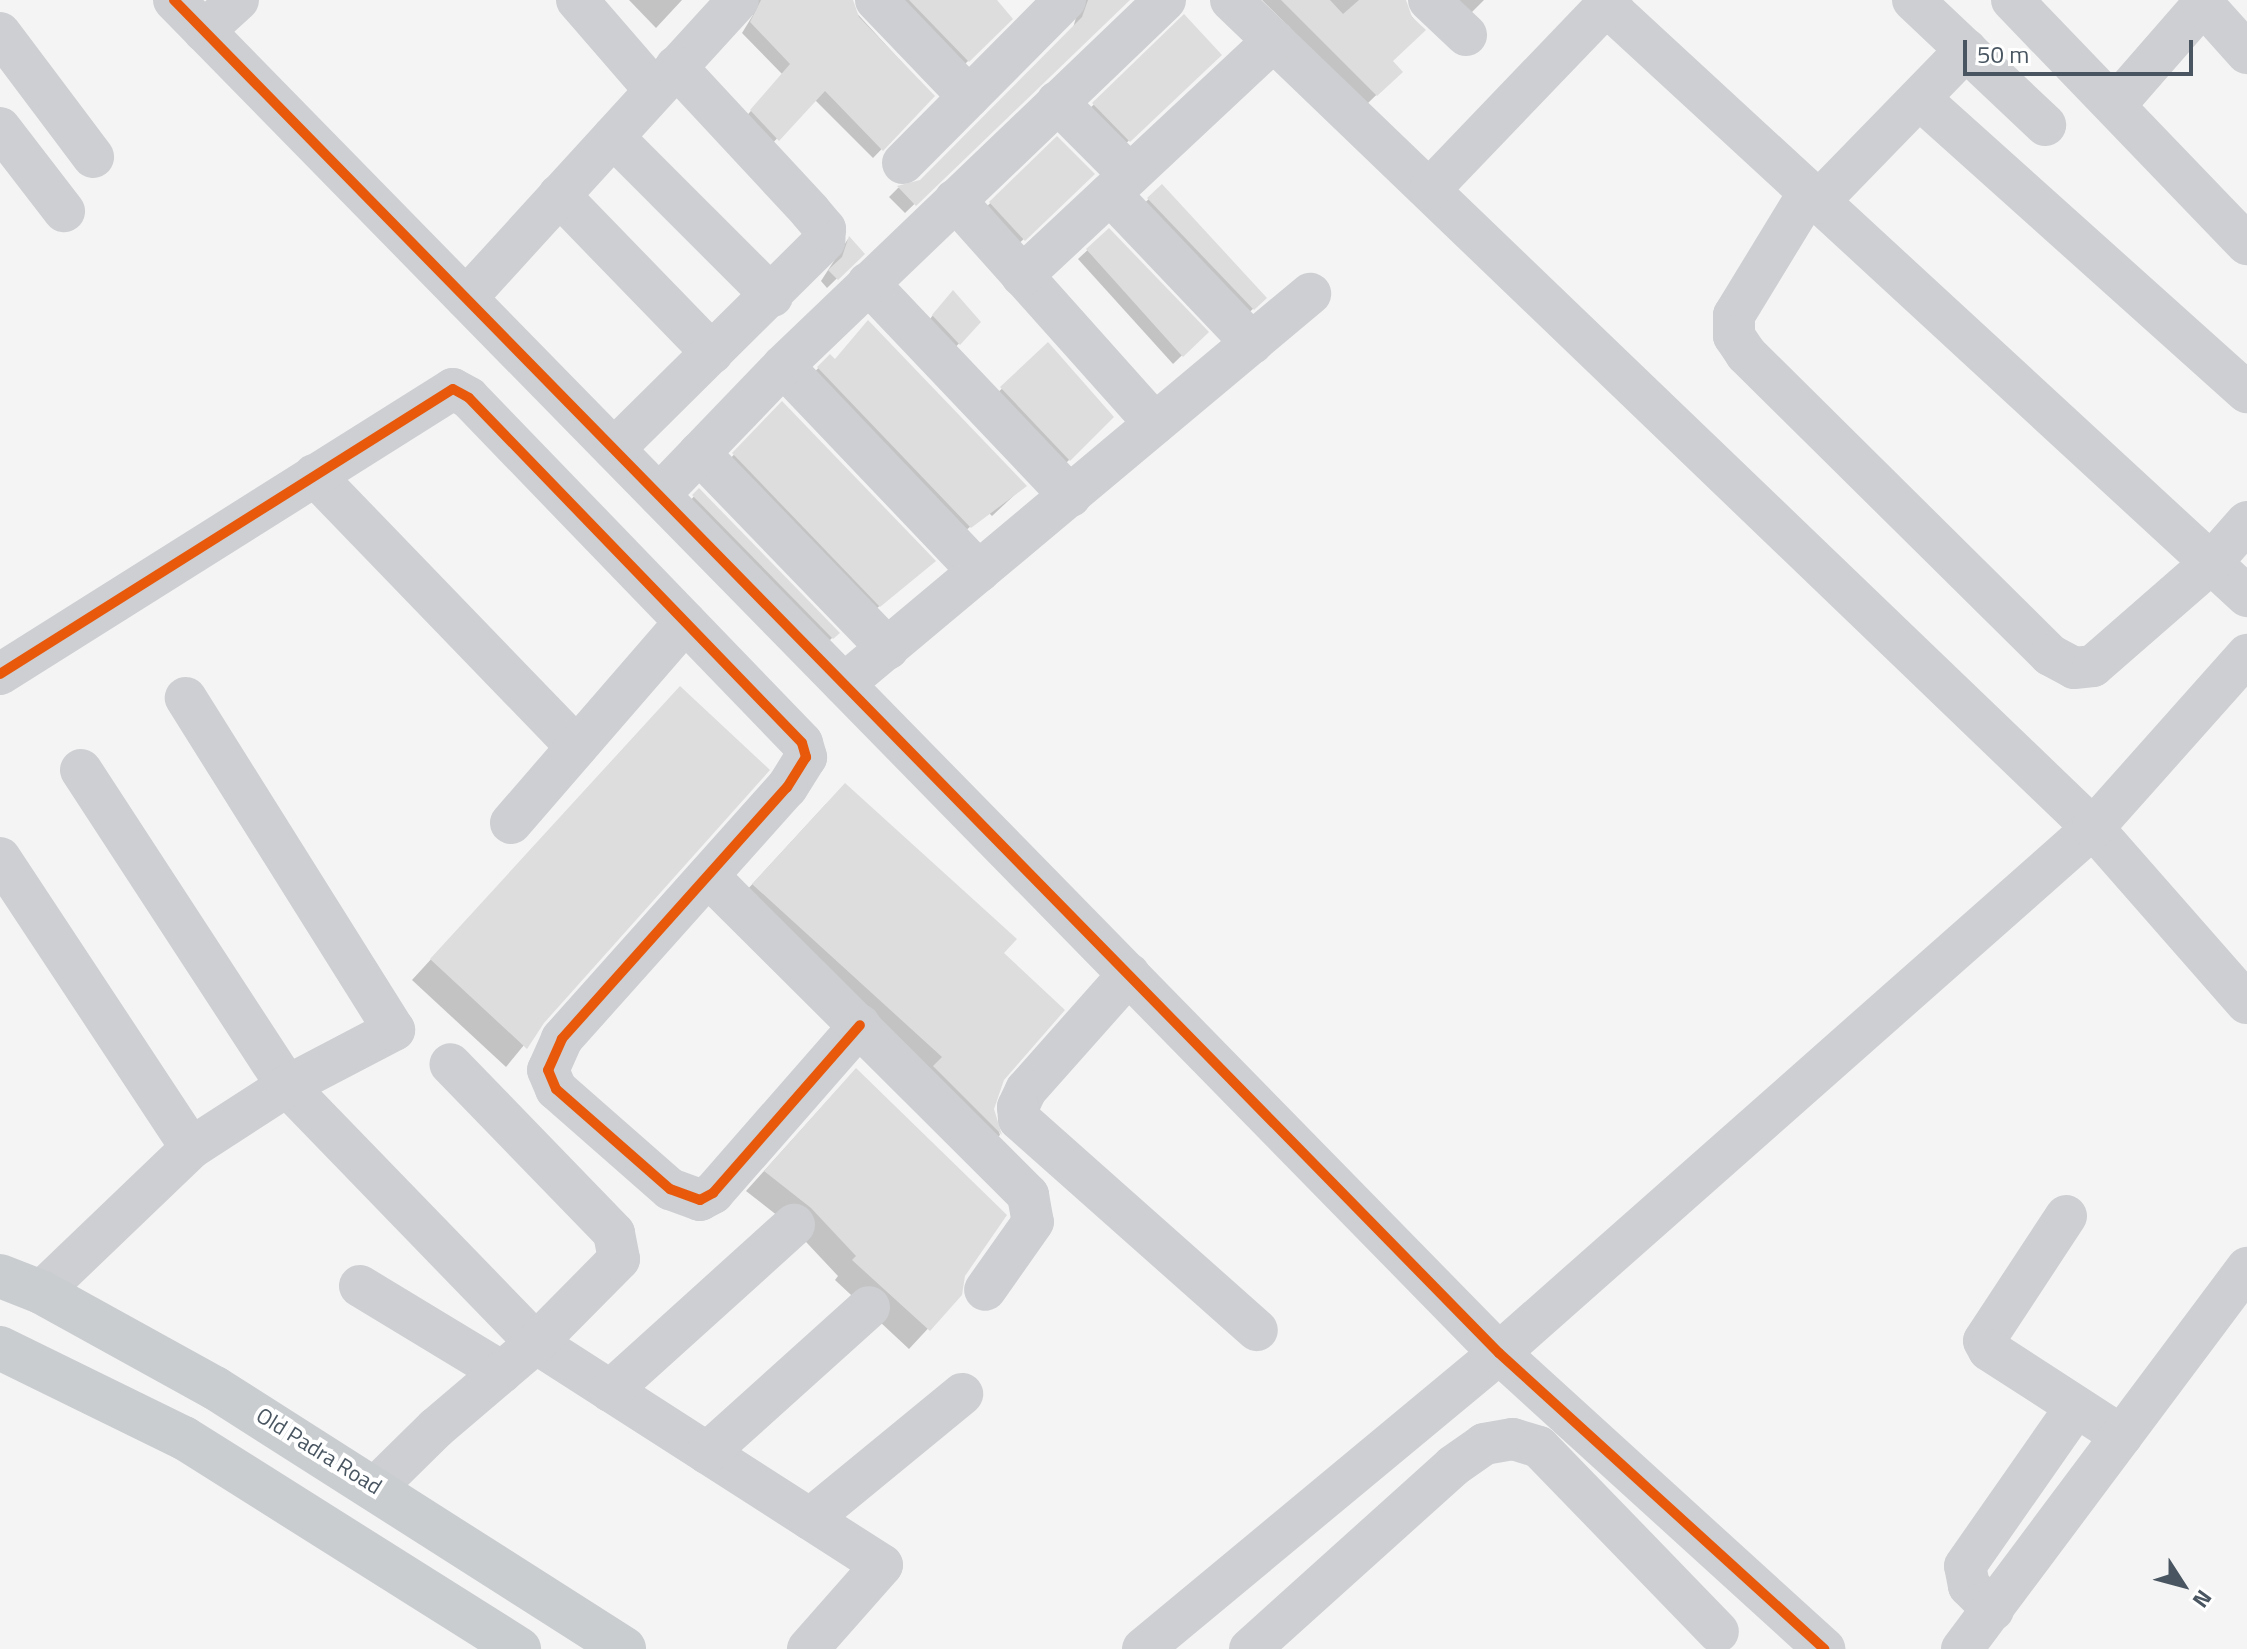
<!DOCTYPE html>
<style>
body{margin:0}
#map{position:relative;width:2247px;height:1649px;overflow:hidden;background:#f4f4f4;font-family:"Titillium Web",sans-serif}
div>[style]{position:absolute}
.shadow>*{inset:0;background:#0003}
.building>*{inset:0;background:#ddddde}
.minor>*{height:42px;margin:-21px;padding:0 21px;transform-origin:21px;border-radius:21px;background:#cdcfd2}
.major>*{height:44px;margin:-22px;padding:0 22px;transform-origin:22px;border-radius:22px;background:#cacdd0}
.cycleway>*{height:10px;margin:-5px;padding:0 5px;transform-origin:5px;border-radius:5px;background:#e8590c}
span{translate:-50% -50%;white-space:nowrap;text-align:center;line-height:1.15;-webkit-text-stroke:8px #fff;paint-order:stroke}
.street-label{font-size:22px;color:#495661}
.north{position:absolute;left:2143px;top:1545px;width:80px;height:80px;-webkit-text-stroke:6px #fff;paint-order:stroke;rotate:126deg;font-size:22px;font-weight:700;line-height:32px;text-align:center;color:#495661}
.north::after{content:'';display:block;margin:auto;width:28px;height:36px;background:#495661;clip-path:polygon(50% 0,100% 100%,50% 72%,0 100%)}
.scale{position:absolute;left:1963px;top:40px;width:230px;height:36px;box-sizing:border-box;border:4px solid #495661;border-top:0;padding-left:10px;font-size:24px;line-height:28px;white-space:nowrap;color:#495661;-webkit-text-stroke:6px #fff;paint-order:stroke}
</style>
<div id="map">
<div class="shadow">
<i style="clip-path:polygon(629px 0,682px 0,656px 28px)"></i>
<i style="clip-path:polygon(748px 0,851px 0,851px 7px,933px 96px,873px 158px,814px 99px,768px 148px,742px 121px,783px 75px,742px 33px,753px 15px)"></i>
<i style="clip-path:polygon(891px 0,993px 0,1010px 19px,959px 70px)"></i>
<i style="clip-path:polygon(1081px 0,1128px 0,905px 213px,889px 197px,898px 188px,921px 182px,1073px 28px)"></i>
<i style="clip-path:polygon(1262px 0,1405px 0,1404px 7px,1423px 30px,1390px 61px,1400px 72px,1367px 104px)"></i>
<i style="clip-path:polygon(1443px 0,1484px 0,1465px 19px)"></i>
<i style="clip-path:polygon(1184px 17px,1219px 55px,1120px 149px,1084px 114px)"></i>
<i style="clip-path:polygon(1057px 139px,1093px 174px,1014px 248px,981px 212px)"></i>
<i style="clip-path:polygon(1162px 187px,1255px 307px,1243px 318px,1139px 208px)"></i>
<i style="clip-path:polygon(1109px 230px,1206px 332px,1173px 364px,1078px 259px)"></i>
<i style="clip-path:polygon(848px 239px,862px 254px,827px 288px,821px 281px)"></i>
<i style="clip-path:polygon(944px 302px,979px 322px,950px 353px,924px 326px)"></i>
<i style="clip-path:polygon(1048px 345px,1112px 417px,1060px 469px,992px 398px)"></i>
<i style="clip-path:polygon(830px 357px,834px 361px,1024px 486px,992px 516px,987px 511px,960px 536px,809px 377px)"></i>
<i style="clip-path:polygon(782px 404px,933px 561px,870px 614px,725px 464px)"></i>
<i style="clip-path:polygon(699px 491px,837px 633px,823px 647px,685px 506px)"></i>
<i style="clip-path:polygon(661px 708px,543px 1022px,506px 1067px,412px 980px)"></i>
<i style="clip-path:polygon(826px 804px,1001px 953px,1003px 1079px,992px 1109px,1000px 1135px,981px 1153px,734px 904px)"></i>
<i style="clip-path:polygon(837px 1090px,964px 1275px,960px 1294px,909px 1349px,835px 1280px,838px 1276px,792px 1227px,746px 1191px)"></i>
</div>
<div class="building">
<i style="clip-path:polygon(761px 0,853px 0,859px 17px,935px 96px,883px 151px,825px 91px,779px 141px,750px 110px,790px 64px,750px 22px)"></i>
<i style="clip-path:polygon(909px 0,997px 0,1013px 19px,969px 62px)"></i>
<i style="clip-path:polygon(1088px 0,1130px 0,916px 206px,897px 186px,920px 180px,1082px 17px)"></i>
<i style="clip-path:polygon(1281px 0,1330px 0,1343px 14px,1359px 0,1406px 0,1412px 17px,1426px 30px,1393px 61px,1403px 72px,1377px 96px)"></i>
<i style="clip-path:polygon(1184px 14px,1222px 55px,1130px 142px,1092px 103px)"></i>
<i style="clip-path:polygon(1057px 136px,1095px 174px,1025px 241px,989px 202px)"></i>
<i style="clip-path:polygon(1162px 184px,1267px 298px,1254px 310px,1147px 198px)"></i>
<i style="clip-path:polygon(1109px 228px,1209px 332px,1183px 357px,1086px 249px)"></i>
<i style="clip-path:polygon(849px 236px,865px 254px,838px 280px,828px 270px,842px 257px)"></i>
<i style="clip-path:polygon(953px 290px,981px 322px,960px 345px,932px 315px)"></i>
<i style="clip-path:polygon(868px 320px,1027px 486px,971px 528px,817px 367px,830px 354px,835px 359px)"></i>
<i style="clip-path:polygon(1048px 342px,1114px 417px,1070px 461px,1000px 387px)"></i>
<i style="clip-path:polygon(782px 401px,936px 561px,880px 607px,732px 453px)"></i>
<i style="clip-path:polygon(699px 488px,840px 633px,833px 639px,692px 495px)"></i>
<i style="clip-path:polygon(680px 686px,770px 770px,544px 1023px,527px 1049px,430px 959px)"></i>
<i style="clip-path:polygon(845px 783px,1017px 939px,1004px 953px,1065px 1010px,1004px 1080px,994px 1109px,1002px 1135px,933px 1066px,942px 1057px,752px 884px)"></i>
<i style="clip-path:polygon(856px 1068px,1007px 1215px,965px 1276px,962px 1295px,930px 1331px,852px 1260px,856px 1256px,811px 1208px,764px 1171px)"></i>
</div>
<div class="minor">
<i style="left:174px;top:0;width:1894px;rotate:45.6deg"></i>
<i style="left:1499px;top:1353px;width:440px;rotate:42.3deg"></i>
<i style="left:577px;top:0;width:119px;rotate:49.1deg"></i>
<i style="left:876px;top:0;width:134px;rotate:46.2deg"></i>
<i style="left:1231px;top:0;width:1195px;rotate:43.85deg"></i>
<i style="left:2093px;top:828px;width:233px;rotate:48.7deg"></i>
<i style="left:1429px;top:0;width:51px;rotate:43.4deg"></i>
<i style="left:1913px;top:0;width:182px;rotate:43.4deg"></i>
<i style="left:2012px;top:0;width:339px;rotate:46.1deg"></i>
<i style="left:1606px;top:5px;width:872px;rotate:42.68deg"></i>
<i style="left:204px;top:31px;width:46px;rotate:-42.4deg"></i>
<i style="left:0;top:33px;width:155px;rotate:53.1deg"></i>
<i style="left:1920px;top:99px;width:439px;rotate:41.9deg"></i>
<i style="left:1057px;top:102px;width:103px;rotate:45deg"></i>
<i style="left:2115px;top:105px;width:134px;rotate:-48.9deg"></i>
<i style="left:2203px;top:4px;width:66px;rotate:48.1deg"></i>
<i style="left:0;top:128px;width:105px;rotate:52.4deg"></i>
<i style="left:613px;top:137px;width:225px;rotate:45deg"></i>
<i style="left:903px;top:163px;width:230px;rotate:-45.2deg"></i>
<i style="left:1430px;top:189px;width:262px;rotate:-46.2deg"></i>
<i style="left:1110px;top:194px;width:206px;rotate:46.4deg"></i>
<i style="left:1808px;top:194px;width:142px;rotate:121.4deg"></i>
<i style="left:1734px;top:315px;width:21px;rotate:90deg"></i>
<i style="left:1734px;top:336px;width:22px;rotate:56deg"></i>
<i style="left:1746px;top:354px;width:428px;rotate:44.7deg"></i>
<i style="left:2050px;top:655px;width:27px;rotate:28deg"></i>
<i style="left:2074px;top:668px;width:19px;rotate:-6deg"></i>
<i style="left:2093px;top:666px;width:155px;rotate:-41.1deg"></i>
<i style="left:2210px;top:564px;width:56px;rotate:-48.6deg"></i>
<i style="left:559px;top:195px;width:220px;rotate:45.9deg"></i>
<i style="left:955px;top:200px;width:300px;rotate:48.2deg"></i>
<i style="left:1817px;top:203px;width:214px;rotate:-45.8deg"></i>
<i style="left:1022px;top:276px;width:345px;rotate:-43.1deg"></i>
<i style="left:868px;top:283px;width:294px;rotate:46.5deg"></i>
<i style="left:466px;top:298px;width:403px;rotate:-47.6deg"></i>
<i style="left:783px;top:366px;width:284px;rotate:46.4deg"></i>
<i style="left:614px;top:449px;width:296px;rotate:-44.7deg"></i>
<i style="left:824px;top:241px;width:12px;rotate:-85deg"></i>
<i style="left:825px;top:229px;width:23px;rotate:-130deg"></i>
<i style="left:810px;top:211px;width:197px;rotate:-132.9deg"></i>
<i style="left:699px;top:453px;width:272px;rotate:46deg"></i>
<i style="left:314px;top:475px;width:378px;rotate:46deg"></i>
<i style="left:659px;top:495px;width:179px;rotate:-46.1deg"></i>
<i style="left:783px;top:366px;width:529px;rotate:-43.77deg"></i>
<i style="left:0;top:674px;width:535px;rotate:-32.18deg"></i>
<i style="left:453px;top:389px;width:18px;rotate:29deg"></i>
<i style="left:469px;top:398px;width:479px;rotate:46deg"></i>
<i style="left:802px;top:743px;width:15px;rotate:74deg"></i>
<i style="left:806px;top:757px;width:36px;rotate:122deg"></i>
<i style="left:787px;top:787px;width:338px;rotate:131.8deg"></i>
<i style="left:562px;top:1039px;width:34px;rotate:114deg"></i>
<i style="left:548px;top:1070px;width:21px;rotate:67deg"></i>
<i style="left:556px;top:1089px;width:152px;rotate:41.3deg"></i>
<i style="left:670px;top:1189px;width:32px;rotate:20deg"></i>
<i style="left:700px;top:1200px;width:15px;rotate:-28deg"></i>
<i style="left:713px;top:1193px;width:223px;rotate:-48.8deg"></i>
<i style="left:844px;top:684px;width:608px;rotate:-39.93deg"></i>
<i style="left:81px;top:770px;width:377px;rotate:56.9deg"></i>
<i style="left:287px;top:1086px;width:358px;rotate:45.9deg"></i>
<i style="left:536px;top:1343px;width:411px;rotate:32.7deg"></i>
<i style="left:882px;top:1565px;width:112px;rotate:131.4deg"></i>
<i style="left:511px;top:823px;width:266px;rotate:-49.1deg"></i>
<i style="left:0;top:858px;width:347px;rotate:56.6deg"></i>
<i style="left:708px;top:876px;width:452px;rotate:44.9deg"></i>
<i style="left:1028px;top:1195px;width:27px;rotate:80deg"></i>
<i style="left:1033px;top:1222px;width:83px;rotate:125.2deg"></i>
<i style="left:1129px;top:974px;width:155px;rotate:131.6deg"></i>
<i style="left:1026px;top:1090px;width:19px;rotate:115deg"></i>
<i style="left:1018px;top:1107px;width:12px;rotate:85deg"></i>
<i style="left:1019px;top:1119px;width:318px;rotate:41.6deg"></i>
<i style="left:2066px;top:1216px;width:149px;rotate:123.3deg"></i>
<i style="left:1984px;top:1341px;width:10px;rotate:61deg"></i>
<i style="left:1989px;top:1350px;width:158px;rotate:32.9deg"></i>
<i style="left:360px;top:1286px;width:166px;rotate:31.2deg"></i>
<i style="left:41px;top:1292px;width:208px;rotate:-43.8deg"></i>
<i style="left:191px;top:1148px;width:114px;rotate:-32.9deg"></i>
<i style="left:287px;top:1086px;width:121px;rotate:-27.6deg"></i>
<i style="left:394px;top:1030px;width:392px;rotate:-122.1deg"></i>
<i style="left:610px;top:1391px;width:248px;rotate:-42.1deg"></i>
<i style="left:707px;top:1453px;width:218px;rotate:-42deg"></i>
<i style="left:377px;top:1486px;width:83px;rotate:-44.5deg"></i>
<i style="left:436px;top:1428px;width:131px;rotate:-40.4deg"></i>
<i style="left:536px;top:1343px;width:118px;rotate:-45.3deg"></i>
<i style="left:619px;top:1259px;width:26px;rotate:-101deg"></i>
<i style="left:614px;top:1233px;width:235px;rotate:-134.1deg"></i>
<i style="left:810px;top:1519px;width:197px;rotate:-39.4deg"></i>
<i style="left:1993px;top:1610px;width:34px;rotate:-135deg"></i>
<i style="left:1969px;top:1586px;width:20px;rotate:-101deg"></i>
<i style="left:1965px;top:1566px;width:194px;rotate:-55.1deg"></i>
<i style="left:1143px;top:1649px;width:463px;rotate:-39.7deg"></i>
<i style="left:1499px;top:1353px;width:793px;rotate:-41.47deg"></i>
<i style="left:2093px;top:828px;width:232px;rotate:-48.3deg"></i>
<i style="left:1250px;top:1649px;width:273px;rotate:-42deg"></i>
<i style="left:1453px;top:1466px;width:38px;rotate:-35deg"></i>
<i style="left:1484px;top:1444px;width:29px;rotate:-10deg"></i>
<i style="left:1513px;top:1439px;width:27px;rotate:17deg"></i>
<i style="left:1539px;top:1447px;width:257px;rotate:45.9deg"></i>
<i style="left:1962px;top:1649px;width:476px;rotate:-53.2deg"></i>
</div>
<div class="major">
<i style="left:0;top:1276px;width:44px;rotate:21.3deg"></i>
<i style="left:41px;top:1292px;width:199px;rotate:28.9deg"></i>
<i style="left:215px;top:1388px;width:485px;rotate:32.5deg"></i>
<i style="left:0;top:1348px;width:205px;rotate:26.1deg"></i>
<i style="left:184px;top:1438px;width:396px;rotate:32.2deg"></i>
</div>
<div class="cycleway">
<i style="left:174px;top:0;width:1894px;rotate:45.6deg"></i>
<i style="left:1499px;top:1353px;width:440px;rotate:42.3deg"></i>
<i style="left:0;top:674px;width:535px;rotate:-32.18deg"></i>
<i style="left:453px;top:389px;width:18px;rotate:29deg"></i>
<i style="left:469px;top:398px;width:479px;rotate:46deg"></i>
<i style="left:802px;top:743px;width:15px;rotate:74deg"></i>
<i style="left:806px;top:757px;width:36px;rotate:122deg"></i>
<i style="left:787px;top:787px;width:338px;rotate:131.8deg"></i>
<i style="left:562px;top:1039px;width:34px;rotate:114deg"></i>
<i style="left:548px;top:1070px;width:21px;rotate:67deg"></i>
<i style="left:556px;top:1089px;width:152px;rotate:41.3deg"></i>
<i style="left:670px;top:1189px;width:32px;rotate:20deg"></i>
<i style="left:700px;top:1200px;width:15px;rotate:-28deg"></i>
<i style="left:713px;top:1193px;width:223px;rotate:-48.8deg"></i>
</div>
<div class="street-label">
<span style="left:319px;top:1451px;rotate:32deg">Old Padra Road</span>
</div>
<div class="north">N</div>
<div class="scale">50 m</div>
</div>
